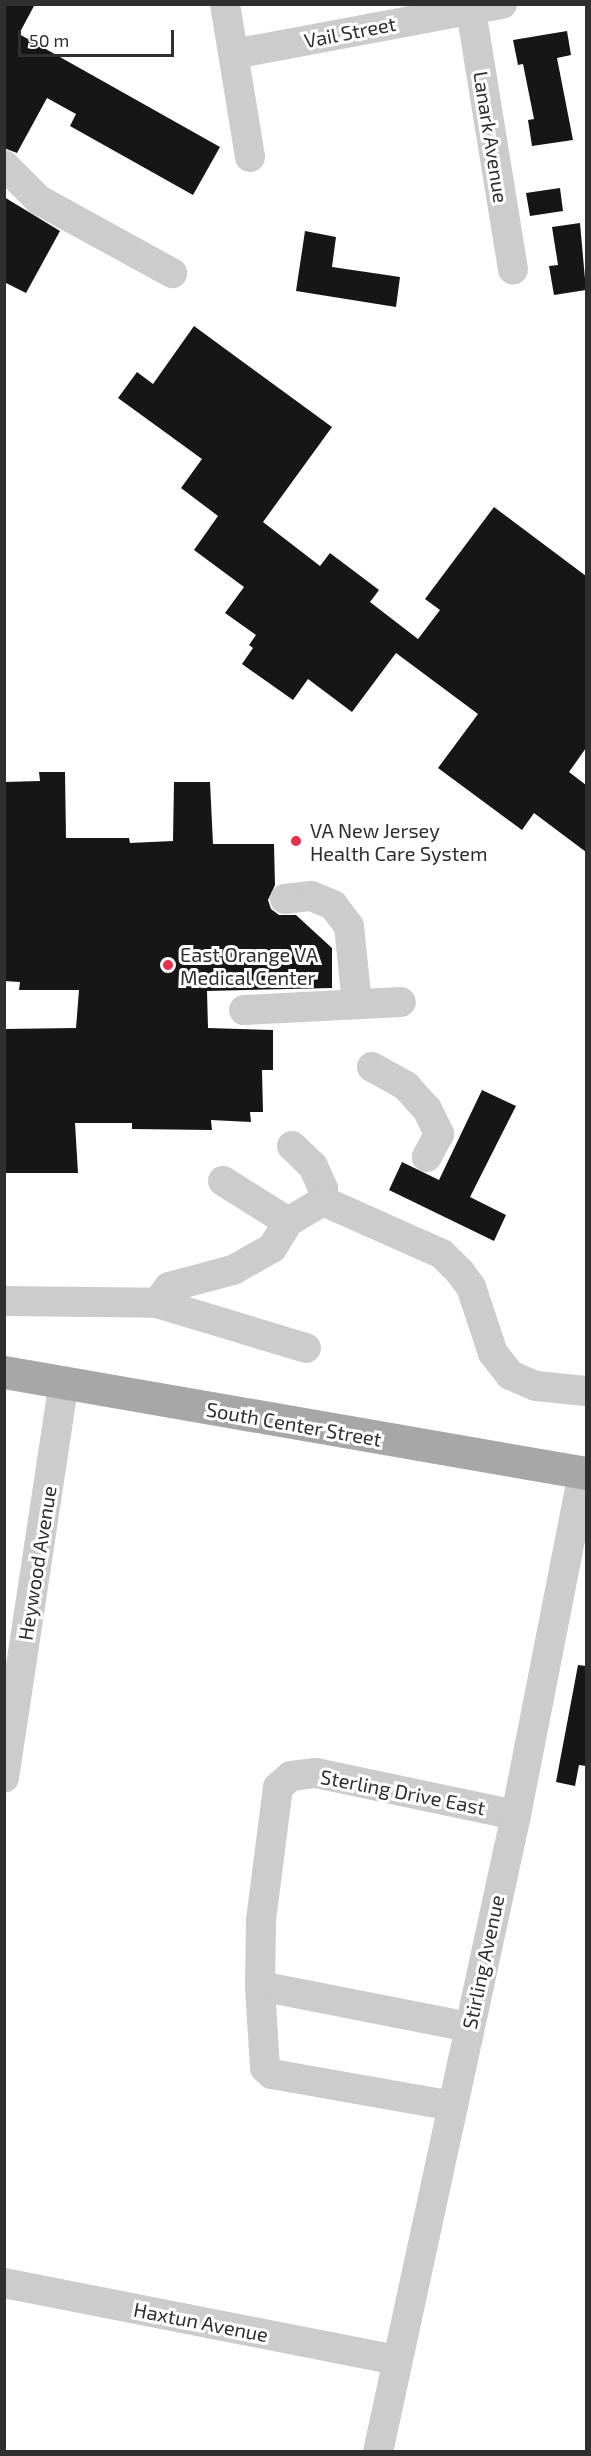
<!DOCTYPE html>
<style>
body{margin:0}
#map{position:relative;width:591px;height:2456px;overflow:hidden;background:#fff;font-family:"Exo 2",sans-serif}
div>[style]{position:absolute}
.building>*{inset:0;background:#161616}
.minor>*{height:30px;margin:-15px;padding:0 15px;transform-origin:15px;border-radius:15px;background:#ccc}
.major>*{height:33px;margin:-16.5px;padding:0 16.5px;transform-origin:16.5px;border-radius:16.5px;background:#a7a7a7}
.dots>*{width:16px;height:16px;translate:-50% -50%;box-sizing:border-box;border:3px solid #fff;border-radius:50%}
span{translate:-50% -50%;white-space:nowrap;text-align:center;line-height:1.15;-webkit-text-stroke:6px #fff;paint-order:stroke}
.street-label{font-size:20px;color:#2f2f2f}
.poi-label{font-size:20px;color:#2f2f2f}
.left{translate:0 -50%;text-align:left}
.frame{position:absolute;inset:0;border:6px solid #2f2f2f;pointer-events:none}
.scale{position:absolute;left:18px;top:30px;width:156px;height:27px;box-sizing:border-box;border:3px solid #2f2f2f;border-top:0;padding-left:8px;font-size:18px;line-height:21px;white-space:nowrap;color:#2f2f2f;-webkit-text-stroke:4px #fff;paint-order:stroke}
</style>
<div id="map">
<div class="building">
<i style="clip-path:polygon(4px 4px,35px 4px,19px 34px,220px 147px,193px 195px,70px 126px,76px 114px,47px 98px,17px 153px,4px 148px)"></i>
<i style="clip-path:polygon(567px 31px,571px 55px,557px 58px,573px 140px,532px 146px,528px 120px,534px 119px,523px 64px,518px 65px,513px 40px)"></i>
<i style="clip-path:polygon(560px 188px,563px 211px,530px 216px,526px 193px)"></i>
<i style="clip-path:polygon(4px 197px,60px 231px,26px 293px,4px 282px)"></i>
<i style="clip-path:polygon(580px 223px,586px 290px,554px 295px,549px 266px,558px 265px,552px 227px)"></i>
<i style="clip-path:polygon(305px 231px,336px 237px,332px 267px,400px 277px,396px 307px,296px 291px)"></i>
<i style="clip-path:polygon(194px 326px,332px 427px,263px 522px,320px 566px,330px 553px,379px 590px,370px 602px,418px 639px,440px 610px,425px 599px,494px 507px,586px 576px,586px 748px,569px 772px,586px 785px,586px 852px,534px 813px,522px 830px,438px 768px,478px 714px,396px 653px,352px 712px,308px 679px,293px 700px,242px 664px,253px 648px,249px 645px,256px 635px,225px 613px,244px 587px,194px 550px,218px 516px,181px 488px,202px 459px,118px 398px,137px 372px,153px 384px)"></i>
<i style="clip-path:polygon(39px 772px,65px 772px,66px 838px,129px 838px,130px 843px,173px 841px,174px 782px,210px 782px,213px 844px,274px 844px,275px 885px,268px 900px,271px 909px,279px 915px,296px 915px,332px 948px,332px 988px,207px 991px,208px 1028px,273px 1030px,273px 1070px,262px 1070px,263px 1112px,250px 1112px,251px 1122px,211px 1120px,212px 1130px,132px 1129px,132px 1123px,75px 1123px,78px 1173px,4px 1173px,4px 1029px,76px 1028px,79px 990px,19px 990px,20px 982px,4px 981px,4px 782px,40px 781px)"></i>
<i style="clip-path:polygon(482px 1090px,516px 1106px,470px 1197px,506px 1215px,494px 1241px,389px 1190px,402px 1162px,439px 1180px)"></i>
<i style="clip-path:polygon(578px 1665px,586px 1666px,586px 1766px,579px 1765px,575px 1786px,556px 1782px)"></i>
</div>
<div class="minor">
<i style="left:225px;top:4px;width:155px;rotate:80.7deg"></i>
<i style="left:470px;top:4px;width:269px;rotate:80.8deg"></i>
<i style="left:234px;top:54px;width:273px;rotate:-10.6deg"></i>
<i style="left:4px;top:165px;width:49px;rotate:45deg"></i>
<i style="left:39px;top:200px;width:152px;rotate:28.8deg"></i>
<i style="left:285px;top:899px;width:26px;rotate:-7deg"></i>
<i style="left:311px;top:896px;width:24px;rotate:22deg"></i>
<i style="left:333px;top:905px;width:26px;rotate:53deg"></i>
<i style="left:349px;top:926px;width:77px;rotate:84.1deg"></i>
<i style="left:244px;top:1010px;width:157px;rotate:-2.9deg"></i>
<i style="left:372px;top:1067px;width:39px;rotate:29deg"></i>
<i style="left:406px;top:1086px;width:31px;rotate:48deg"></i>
<i style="left:427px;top:1109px;width:28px;rotate:64deg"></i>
<i style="left:439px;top:1134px;width:26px;rotate:118deg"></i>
<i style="left:292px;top:1146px;width:29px;rotate:44deg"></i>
<i style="left:313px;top:1166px;width:24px;rotate:66deg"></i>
<i style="left:323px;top:1188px;width:13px;rotate:90deg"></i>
<i style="left:323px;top:1201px;width:130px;rotate:24deg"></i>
<i style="left:442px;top:1254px;width:25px;rotate:45deg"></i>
<i style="left:460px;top:1272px;width:19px;rotate:54deg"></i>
<i style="left:471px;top:1287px;width:70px;rotate:71.6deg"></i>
<i style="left:493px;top:1353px;width:28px;rotate:52deg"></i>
<i style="left:510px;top:1375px;width:28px;rotate:23deg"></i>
<i style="left:536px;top:1386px;width:50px;rotate:5.7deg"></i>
<i style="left:223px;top:1181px;width:77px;rotate:32.2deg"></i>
<i style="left:4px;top:1301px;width:153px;rotate:0.7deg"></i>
<i style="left:306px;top:1348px;width:156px;rotate:-163.2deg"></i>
<i style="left:157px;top:1303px;width:20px;rotate:-53deg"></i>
<i style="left:169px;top:1287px;width:66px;rotate:-14.9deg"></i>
<i style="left:233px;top:1270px;width:45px;rotate:-29.4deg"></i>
<i style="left:272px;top:1248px;width:31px;rotate:-58deg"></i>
<i style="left:288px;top:1222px;width:41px;rotate:-31deg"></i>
<i style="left:4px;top:1778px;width:400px;rotate:-81.4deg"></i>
<i style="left:260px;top:1986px;width:213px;rotate:11.1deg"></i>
<i style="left:453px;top:2106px;width:184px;rotate:-170deg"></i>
<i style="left:272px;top:2074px;width:9px;rotate:-139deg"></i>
<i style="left:265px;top:2068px;width:82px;rotate:-93.5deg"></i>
<i style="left:260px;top:1986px;width:66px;rotate:-89.1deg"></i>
<i style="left:261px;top:1920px;width:134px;rotate:-82.7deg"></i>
<i style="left:278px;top:1787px;width:17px;rotate:-40deg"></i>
<i style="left:291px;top:1776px;width:25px;rotate:-7deg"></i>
<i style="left:316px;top:1773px;width:204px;rotate:11.9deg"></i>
<i style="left:4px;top:2283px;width:400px;rotate:11.1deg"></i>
<i style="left:378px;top:2452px;width:652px;rotate:-77.78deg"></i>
<i style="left:516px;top:1815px;width:349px;rotate:-78.9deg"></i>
</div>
<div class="major">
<i style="left:4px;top:1372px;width:591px;rotate:9.85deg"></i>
</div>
<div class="dots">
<i style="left:296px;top:841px;background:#e82f4a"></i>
<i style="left:168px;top:965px;background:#e82f4a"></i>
</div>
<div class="street-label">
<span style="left:350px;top:32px;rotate:-11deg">Vail Street</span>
<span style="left:491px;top:137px;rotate:81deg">Lanark Avenue</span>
<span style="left:294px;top:1424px;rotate:10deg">South Center Street</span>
<span style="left:37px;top:1563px;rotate:-81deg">Heywood Avenue</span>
<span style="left:403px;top:1792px;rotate:11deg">Sterling Drive East</span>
<span style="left:483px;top:1962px;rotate:-78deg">Stirling Avenue</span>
<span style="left:201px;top:2322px;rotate:11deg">Haxtun Avenue</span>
</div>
<div class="poi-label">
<span class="left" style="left:310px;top:842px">VA New Jersey<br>Health Care System</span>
<span class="left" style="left:180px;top:966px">East Orange VA<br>Medical Center</span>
</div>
<div class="frame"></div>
<div class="scale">50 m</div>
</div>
